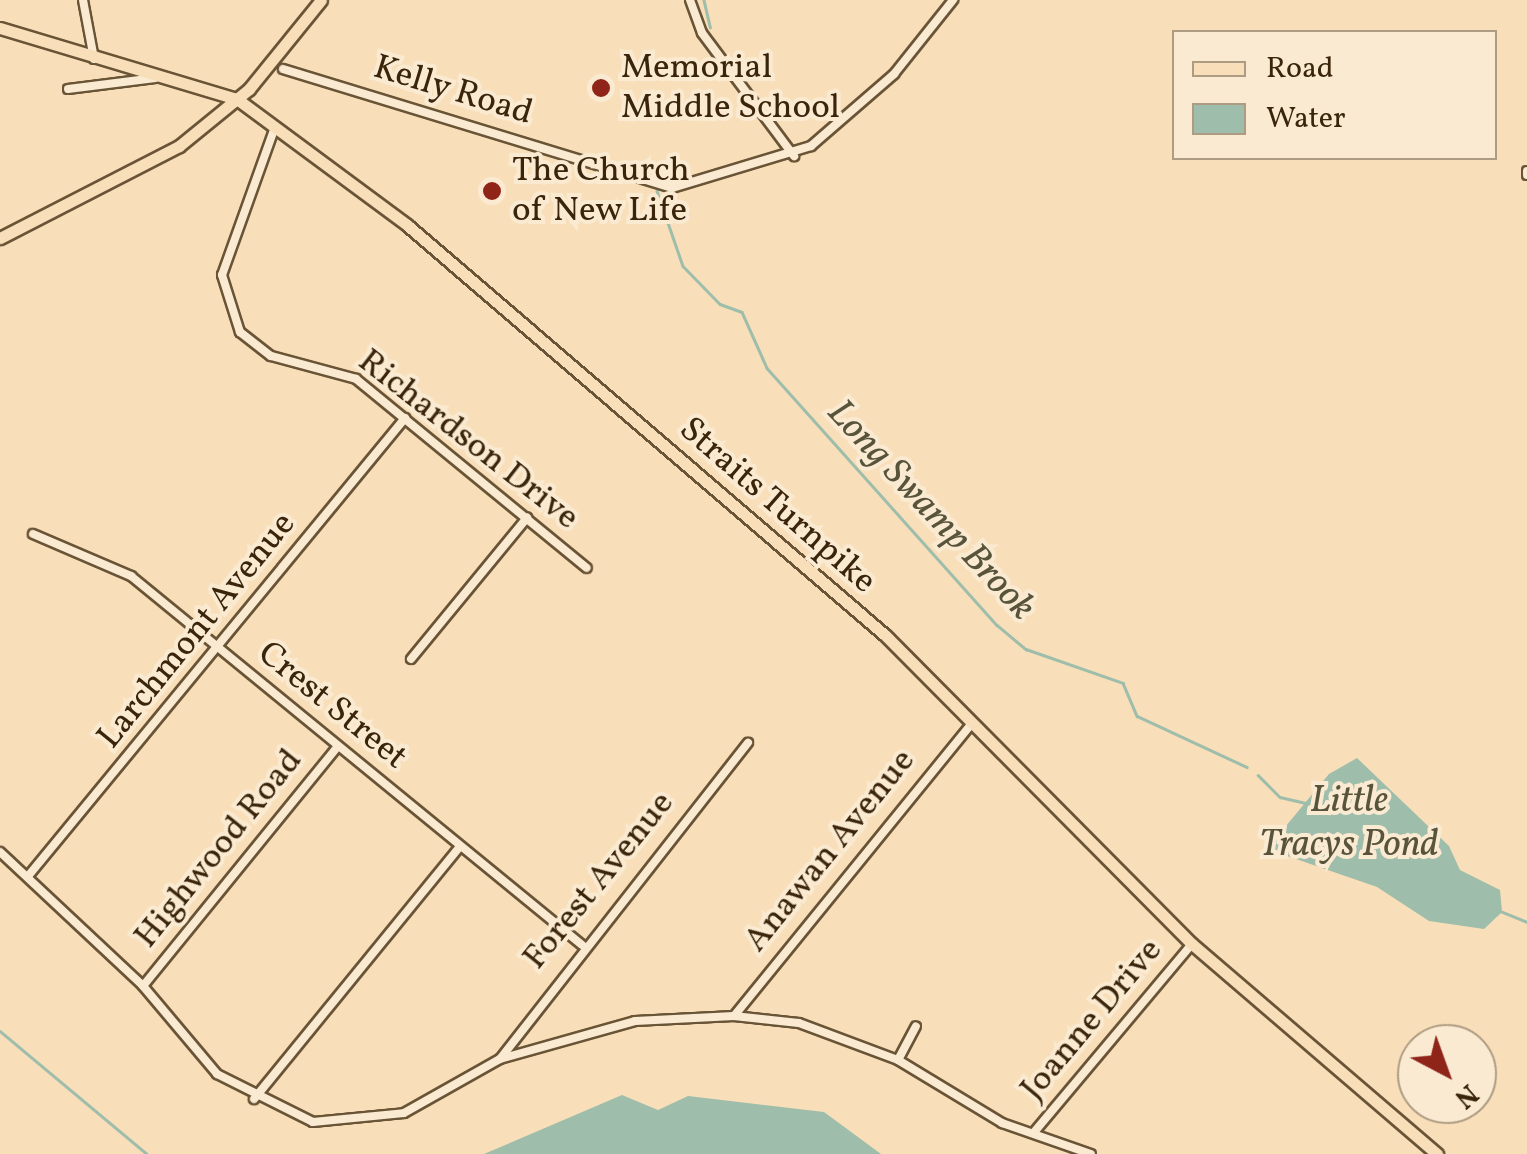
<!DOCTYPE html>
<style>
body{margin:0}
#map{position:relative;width:1527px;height:1154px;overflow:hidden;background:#f8dfb9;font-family:Vollkorn,serif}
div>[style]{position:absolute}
.water>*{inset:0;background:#9ebdab}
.stream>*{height:2.5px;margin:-1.25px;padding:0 1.25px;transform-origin:1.25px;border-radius:1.25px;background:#9ebdab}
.roads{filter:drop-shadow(2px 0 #6a5436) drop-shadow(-2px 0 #6a5436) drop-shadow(0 2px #6a5436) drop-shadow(0 -2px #6a5436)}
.minor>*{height:8px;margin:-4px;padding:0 4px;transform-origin:4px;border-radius:4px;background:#faead2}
.primary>*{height:11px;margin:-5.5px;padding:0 5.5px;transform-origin:5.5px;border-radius:5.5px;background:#f8dfb9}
.dots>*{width:28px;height:28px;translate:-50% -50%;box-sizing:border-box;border:5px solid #faead2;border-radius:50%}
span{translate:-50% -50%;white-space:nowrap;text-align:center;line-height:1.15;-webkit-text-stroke:8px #faead2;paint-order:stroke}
.poi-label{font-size:35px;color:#3a250b}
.left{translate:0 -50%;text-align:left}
.street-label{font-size:35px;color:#3a250b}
.water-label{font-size:38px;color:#58533b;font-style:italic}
.legend{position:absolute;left:1172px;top:30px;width:325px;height:130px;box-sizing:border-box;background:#faead2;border:2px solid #ad9b82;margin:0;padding:12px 18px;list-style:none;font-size:30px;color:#3a250b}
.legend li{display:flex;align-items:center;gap:20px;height:50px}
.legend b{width:50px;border:2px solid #ad9b82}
.north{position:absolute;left:1397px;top:1024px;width:100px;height:100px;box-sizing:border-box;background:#faead2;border:2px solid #ad9b82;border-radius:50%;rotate:139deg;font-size:28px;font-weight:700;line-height:40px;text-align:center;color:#3a250b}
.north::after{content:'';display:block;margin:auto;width:35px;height:45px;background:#8f2418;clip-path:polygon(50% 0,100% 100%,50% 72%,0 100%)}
</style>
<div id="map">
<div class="water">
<i style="clip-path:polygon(1357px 758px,1449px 846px,1460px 870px,1500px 890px,1502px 912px,1484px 929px,1429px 921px,1377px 887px,1267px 849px,1329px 774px)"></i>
<i style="clip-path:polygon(622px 1095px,658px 1110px,688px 1096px,824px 1112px,881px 1154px,484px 1154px)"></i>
</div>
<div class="stream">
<i style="left:704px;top:0;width:28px;rotate:77deg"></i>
<i style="left:657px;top:191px;width:79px;rotate:70.9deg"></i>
<i style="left:683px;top:266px;width:53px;rotate:45.8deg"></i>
<i style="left:720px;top:304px;width:23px;rotate:20deg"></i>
<i style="left:742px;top:312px;width:61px;rotate:65.9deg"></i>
<i style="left:767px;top:368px;width:345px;rotate:48.2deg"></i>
<i style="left:997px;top:625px;width:38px;rotate:40deg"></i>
<i style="left:1026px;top:649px;width:103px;rotate:19.3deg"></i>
<i style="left:1123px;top:683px;width:36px;rotate:67deg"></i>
<i style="left:1137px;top:716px;width:121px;rotate:24.9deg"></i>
<i style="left:1258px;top:775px;width:31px;rotate:45deg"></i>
<i style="left:1280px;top:797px;width:26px;rotate:13deg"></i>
<i style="left:1500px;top:911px;width:29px;rotate:22deg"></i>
<i style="left:0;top:1031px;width:192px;rotate:39.9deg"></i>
</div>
<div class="roads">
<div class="minor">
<i style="left:83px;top:0;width:60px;rotate:79.4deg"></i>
<i style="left:690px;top:0;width:35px;rotate:70deg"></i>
<i style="left:702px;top:33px;width:154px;rotate:53.2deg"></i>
<i style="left:283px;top:69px;width:407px;rotate:17deg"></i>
<i style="left:672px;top:188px;width:145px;rotate:-16.8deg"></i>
<i style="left:811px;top:146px;width:110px;rotate:-40.9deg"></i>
<i style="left:894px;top:74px;width:95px;rotate:-51.4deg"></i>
<i style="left:68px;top:89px;width:88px;rotate:-7.2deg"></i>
<i style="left:275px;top:127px;width:157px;rotate:109.7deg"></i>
<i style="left:222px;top:275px;width:60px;rotate:72.5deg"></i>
<i style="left:240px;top:332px;width:39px;rotate:38deg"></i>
<i style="left:271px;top:356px;width:88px;rotate:15.1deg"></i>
<i style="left:356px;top:379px;width:298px;rotate:39.3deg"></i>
<i style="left:1527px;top:171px;width:4px;rotate:90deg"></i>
<i style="left:33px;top:534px;width:107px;rotate:23.2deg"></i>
<i style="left:131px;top:576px;width:583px;rotate:39.29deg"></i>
<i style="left:411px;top:659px;width:183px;rotate:-50.6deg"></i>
<i style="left:0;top:852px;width:196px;rotate:43.1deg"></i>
<i style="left:143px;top:986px;width:115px;rotate:49.9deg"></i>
<i style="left:217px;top:1074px;width:107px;rotate:26.6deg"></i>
<i style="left:313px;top:1122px;width:91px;rotate:-5.6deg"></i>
<i style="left:404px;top:1113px;width:110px;rotate:-29.4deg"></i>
<i style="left:500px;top:1059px;width:140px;rotate:-15.7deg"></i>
<i style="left:635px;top:1021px;width:99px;rotate:-2.9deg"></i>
<i style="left:734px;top:1016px;width:65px;rotate:6.1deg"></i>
<i style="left:799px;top:1023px;width:106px;rotate:20.5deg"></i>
<i style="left:898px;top:1060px;width:122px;rotate:31.2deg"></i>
<i style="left:1002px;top:1123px;width:94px;rotate:19.2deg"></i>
<i style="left:29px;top:875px;width:592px;rotate:-50.55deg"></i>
<i style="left:143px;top:986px;width:309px;rotate:-50.9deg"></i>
<i style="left:734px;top:1016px;width:377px;rotate:-50.9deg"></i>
<i style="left:500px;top:1059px;width:402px;rotate:-51.9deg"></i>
<i style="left:898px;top:1060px;width:38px;rotate:-62deg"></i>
<i style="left:254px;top:1099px;width:326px;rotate:-50.8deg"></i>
<i style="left:1035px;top:1131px;width:244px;rotate:-50deg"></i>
</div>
<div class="primary">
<i style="left:0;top:28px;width:247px;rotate:16.7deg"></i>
<i style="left:237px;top:99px;width:212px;rotate:36.5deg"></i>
<i style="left:407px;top:225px;width:631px;rotate:40.63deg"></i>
<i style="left:886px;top:636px;width:434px;rotate:45.2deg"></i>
<i style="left:1192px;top:944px;width:323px;rotate:40.6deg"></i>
<i style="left:0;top:238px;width:201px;rotate:-27.2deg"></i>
<i style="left:179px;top:146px;width:90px;rotate:-39.2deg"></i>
<i style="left:249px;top:89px;width:114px;rotate:-51deg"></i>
</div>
</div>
<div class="dots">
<i style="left:601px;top:88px;background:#8f2418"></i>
<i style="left:492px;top:191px;background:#8f2418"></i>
</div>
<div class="poi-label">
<span class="left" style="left:621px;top:88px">Memorial<br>Middle School</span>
<span class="left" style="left:512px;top:191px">The Church<br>of New Life</span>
</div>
<div class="street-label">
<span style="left:453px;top:91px;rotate:17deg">Kelly Road</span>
<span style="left:468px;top:440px;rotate:38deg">Richardson Drive</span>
<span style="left:777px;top:506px;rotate:41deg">Straits Turnpike</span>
<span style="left:197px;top:631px;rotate:-51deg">Larchmont Avenue</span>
<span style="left:332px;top:706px;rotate:39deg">Crest Street</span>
<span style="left:219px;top:849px;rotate:-51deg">Highwood Road</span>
<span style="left:830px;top:851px;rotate:-51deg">Anawan Avenue</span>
<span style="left:599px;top:881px;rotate:-51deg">Forest Avenue</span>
<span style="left:1092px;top:1020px;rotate:-50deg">Joanne Drive</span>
</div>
<div class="water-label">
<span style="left:930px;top:511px;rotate:47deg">Long Swamp Brook</span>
<span style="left:1349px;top:824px">Little<br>Tracys Pond</span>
</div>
<ul class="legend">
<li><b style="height:12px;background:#f8dfb9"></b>Road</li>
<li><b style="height:28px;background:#9ebdab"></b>Water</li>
</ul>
<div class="north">N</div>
</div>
